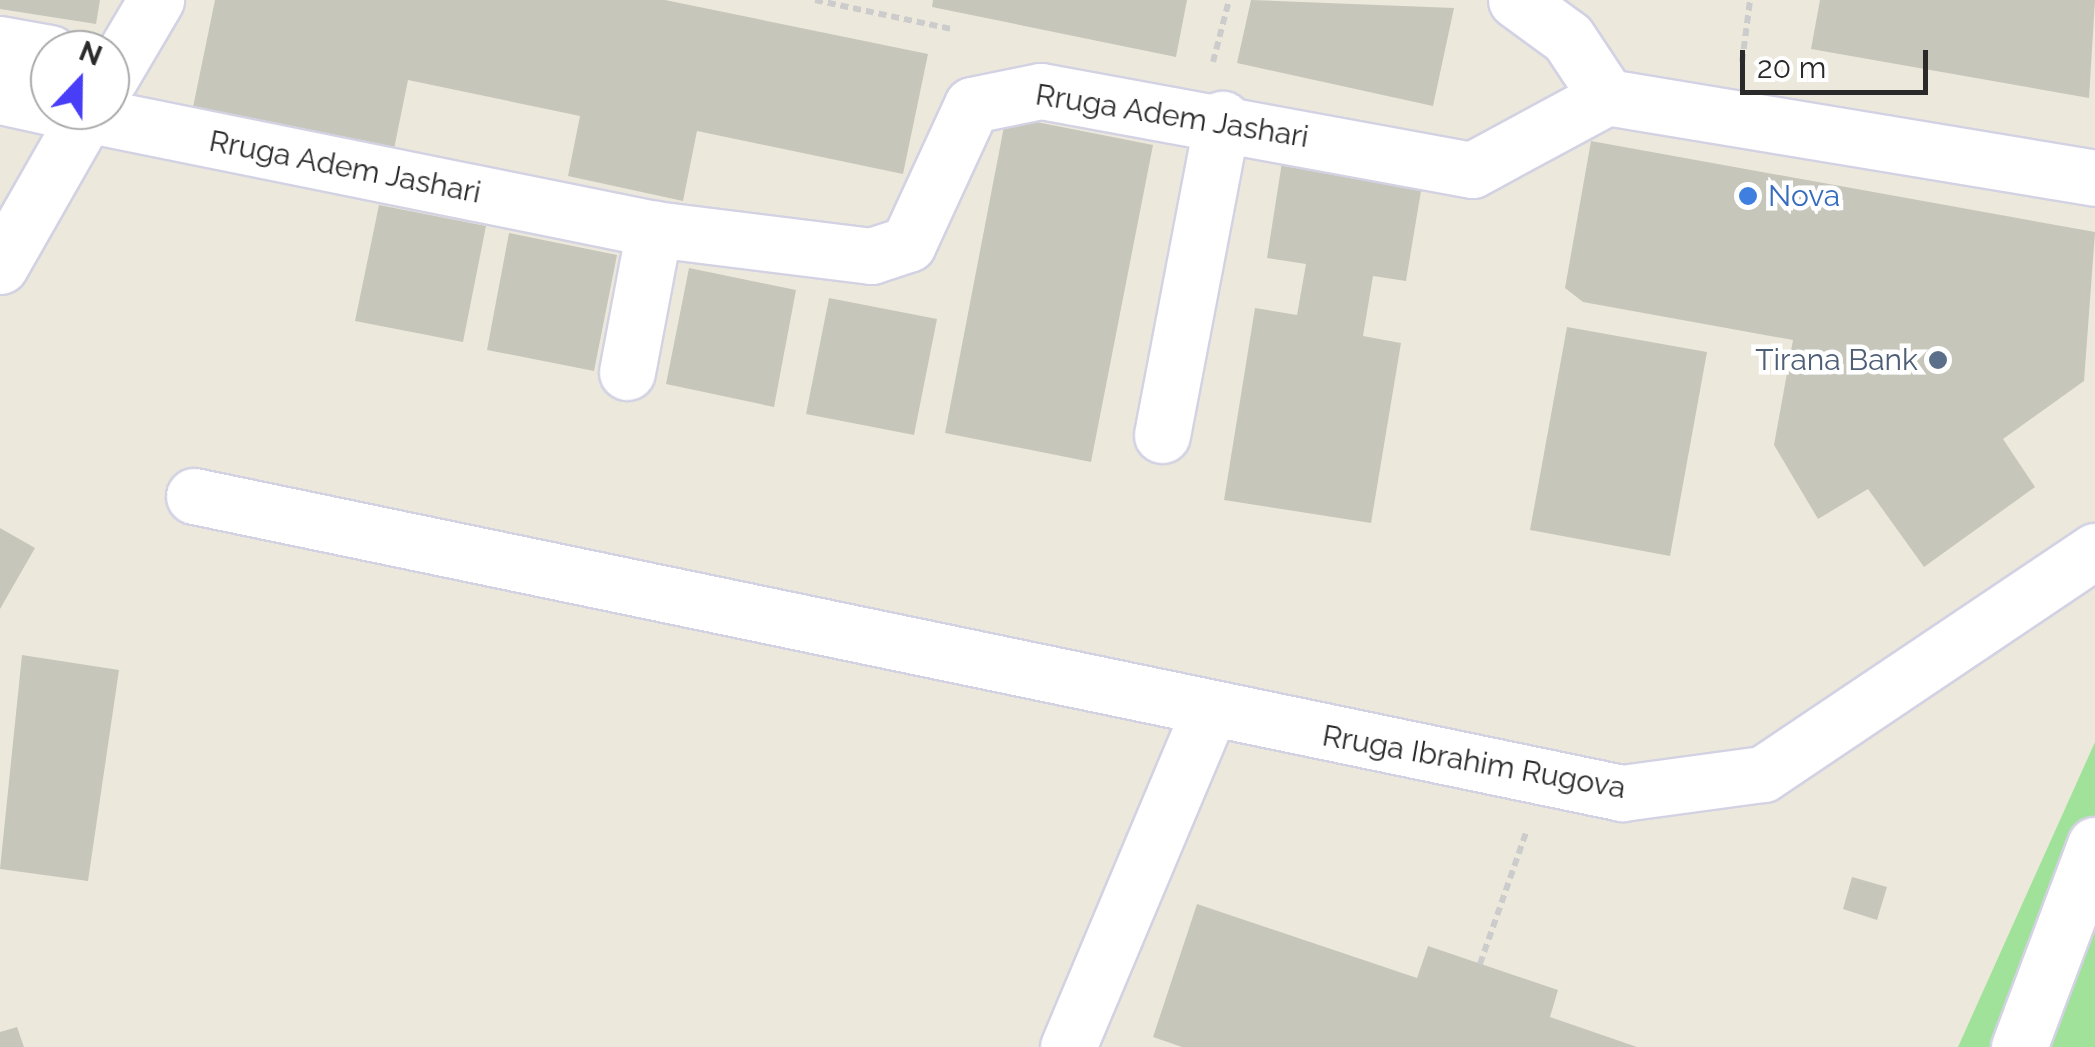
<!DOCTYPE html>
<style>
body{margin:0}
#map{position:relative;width:2095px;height:1047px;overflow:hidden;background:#ece9dc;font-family:Raleway,sans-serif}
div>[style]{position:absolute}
.green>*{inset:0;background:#a1e29a}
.building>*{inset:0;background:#c7c6bb}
.path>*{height:6px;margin-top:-3px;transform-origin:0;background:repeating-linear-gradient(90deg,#ccc 0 8px,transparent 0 13px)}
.roads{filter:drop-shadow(2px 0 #d3d2e3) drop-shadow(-2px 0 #d3d2e3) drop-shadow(0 2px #d3d2e3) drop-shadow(0 -2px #d3d2e3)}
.minor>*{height:55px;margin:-27.5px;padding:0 27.5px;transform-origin:27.5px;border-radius:27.5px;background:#fff}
.dots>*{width:28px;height:28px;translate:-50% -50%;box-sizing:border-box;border:5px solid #fff;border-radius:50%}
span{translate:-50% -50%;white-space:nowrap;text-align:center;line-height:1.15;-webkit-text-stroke:9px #fff;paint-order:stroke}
.street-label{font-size:30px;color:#2a2a2a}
.shop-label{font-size:30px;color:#366cbe}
.left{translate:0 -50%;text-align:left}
.service-label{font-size:30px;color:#4e5e75}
.right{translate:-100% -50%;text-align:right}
.north{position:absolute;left:30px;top:30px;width:100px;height:100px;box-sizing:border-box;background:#fff;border:2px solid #aaa;border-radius:50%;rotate:22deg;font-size:28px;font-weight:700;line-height:40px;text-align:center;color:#2a2a2a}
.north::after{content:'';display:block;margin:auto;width:35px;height:45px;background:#493ef7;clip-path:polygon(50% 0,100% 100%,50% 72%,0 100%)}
.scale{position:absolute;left:1740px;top:50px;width:188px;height:45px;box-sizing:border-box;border:5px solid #2a2a2a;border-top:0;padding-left:12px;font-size:30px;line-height:35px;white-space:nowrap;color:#2a2a2a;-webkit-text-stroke:8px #fff;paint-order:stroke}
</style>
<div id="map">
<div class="green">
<i style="clip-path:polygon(2095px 742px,2095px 1047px,1958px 1047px)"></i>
</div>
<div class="building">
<i style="clip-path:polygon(0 0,100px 0,96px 24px,0 9px)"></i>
<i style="clip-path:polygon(215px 0,665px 0,928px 54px,903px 174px,697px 131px,683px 201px,568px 176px,580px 116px,408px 80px,393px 154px,192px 112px)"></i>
<i style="clip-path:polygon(933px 0,1187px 0,1176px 57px,932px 7px)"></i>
<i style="clip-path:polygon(1251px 0,1454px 8px,1433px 106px,1237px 63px)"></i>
<i style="clip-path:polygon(1820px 0,2095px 0,2089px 98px,1811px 49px)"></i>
<i style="clip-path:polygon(1006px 116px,1153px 145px,1091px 462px,945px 433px)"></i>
<i style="clip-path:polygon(1591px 141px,2095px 232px,2084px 381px,2003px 439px,2035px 487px,1924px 567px,1868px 489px,1818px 519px,1774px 445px,1793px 340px,1583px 302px,1565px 288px)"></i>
<i style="clip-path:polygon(1282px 162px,1422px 185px,1406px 281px,1373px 276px,1363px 336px,1401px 343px,1371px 523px,1224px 500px,1255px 308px,1297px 315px,1306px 264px,1267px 258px)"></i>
<i style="clip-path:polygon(379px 205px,486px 226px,463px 342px,355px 321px)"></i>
<i style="clip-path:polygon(509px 233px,617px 255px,594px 371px,487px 350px)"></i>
<i style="clip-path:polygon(689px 268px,796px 290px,774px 407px,666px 384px)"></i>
<i style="clip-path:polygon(829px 298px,937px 319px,914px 435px,806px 414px)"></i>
<i style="clip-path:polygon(1567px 327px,1707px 352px,1670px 556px,1530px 530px)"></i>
<i style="clip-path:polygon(0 528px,35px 548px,0 609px)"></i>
<i style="clip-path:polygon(22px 655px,119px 670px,88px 881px,0 869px)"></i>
<i style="clip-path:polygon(1852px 877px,1887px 887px,1877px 920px,1843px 909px)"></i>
<i style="clip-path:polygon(1197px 904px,1417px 978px,1428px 946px,1558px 990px,1550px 1017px,1637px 1047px,1182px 1047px,1153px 1037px)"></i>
<i style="clip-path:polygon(17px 1027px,24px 1047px,0 1047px,0 1032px)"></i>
</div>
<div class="path">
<i style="left:815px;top:0;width:140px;rotate:12deg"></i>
<i style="left:1213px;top:62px;width:64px;rotate:-75.5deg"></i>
<i style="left:1742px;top:62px;width:63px;rotate:-82.6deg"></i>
<i style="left:1480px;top:964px;width:139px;rotate:-70.7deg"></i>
</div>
<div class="roads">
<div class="minor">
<i style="left:1516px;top:0;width:64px;rotate:36.2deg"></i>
<i style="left:1568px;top:38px;width:71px;rotate:56.5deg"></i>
<i style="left:0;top:44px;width:51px;rotate:10.2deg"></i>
<i style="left:110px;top:78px;width:91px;rotate:-59.5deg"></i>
<i style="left:0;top:96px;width:51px;rotate:12.4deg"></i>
<i style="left:66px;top:110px;width:600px;rotate:11.44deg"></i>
<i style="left:654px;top:229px;width:219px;rotate:7.1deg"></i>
<i style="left:871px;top:256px;width:39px;rotate:-18deg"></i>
<i style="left:908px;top:244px;width:153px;rotate:-65.3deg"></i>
<i style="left:972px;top:105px;width:70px;rotate:-11.5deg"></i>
<i style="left:1041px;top:91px;width:438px;rotate:10.4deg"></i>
<i style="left:1472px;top:170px;width:153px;rotate:-28.4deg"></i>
<i style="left:1607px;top:97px;width:495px;rotate:9.4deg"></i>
<i style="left:0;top:266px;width:180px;rotate:-60.3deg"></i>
<i style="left:627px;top:372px;width:146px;rotate:-79.3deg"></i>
<i style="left:1162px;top:435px;width:322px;rotate:-79.2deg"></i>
<i style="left:194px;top:496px;width:1459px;rotate:11.75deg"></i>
<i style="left:1622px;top:793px;width:142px;rotate:-7.7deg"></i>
<i style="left:1763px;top:774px;width:400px;rotate:-33.9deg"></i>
<i style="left:1068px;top:1047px;width:363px;rotate:-67.2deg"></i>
<i style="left:2019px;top:1047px;width:216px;rotate:-69.4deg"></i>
</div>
</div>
<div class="dots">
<i style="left:1748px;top:196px;background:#3f7fe0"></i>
<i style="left:1938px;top:360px;background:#5c6f8a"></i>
</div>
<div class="street-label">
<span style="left:1172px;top:116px;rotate:9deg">Rruga Adem Jashari</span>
<span style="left:345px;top:167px;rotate:11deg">Rruga Adem Jashari</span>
<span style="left:1474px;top:762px;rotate:10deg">Rruga Ibrahim Rugova</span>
</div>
<div class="shop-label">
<span class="left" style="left:1768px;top:196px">Nova</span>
</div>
<div class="service-label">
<span class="right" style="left:1918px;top:360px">Tirana Bank</span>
</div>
<div class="north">N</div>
<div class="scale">20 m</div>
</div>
